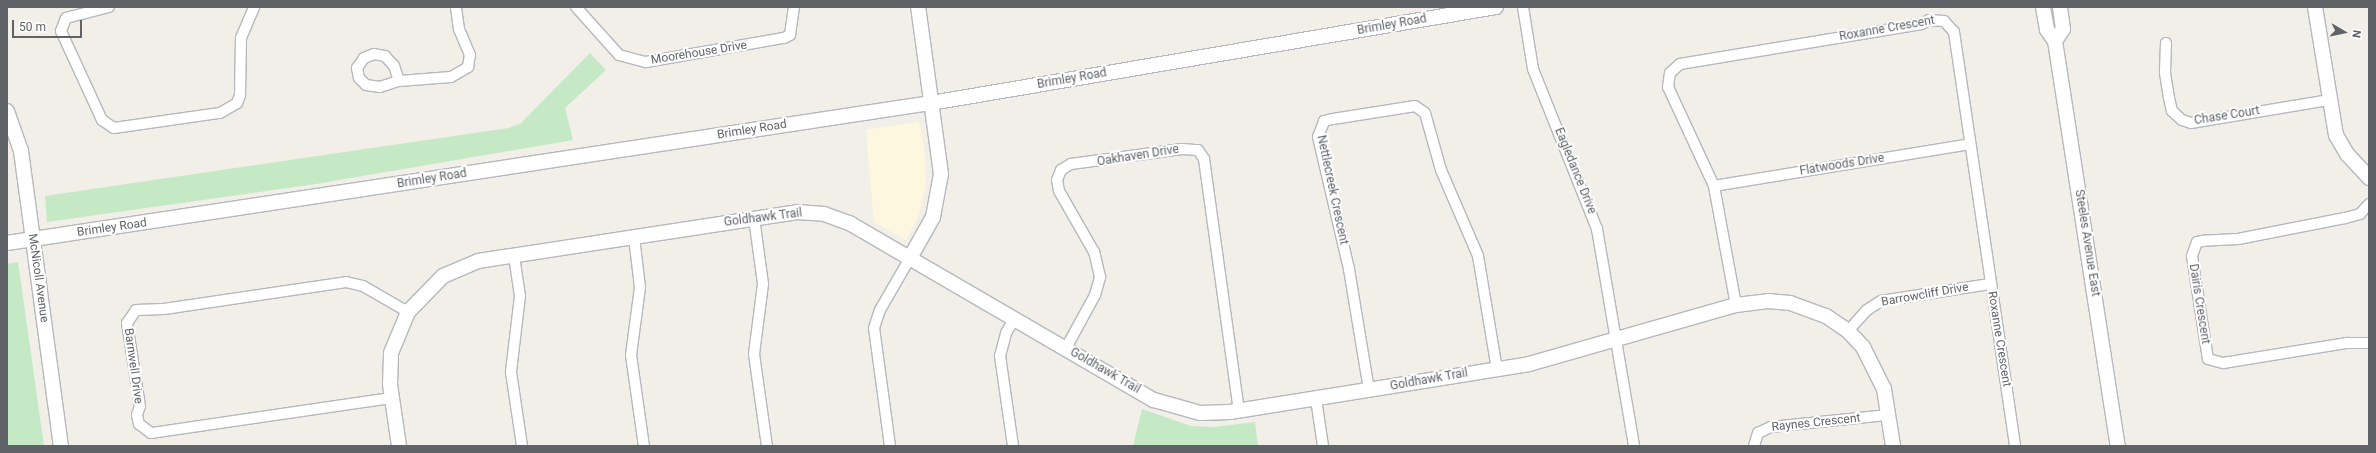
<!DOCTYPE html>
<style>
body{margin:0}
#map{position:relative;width:2376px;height:453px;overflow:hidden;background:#f1efe8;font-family:Roboto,sans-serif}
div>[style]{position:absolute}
.commercial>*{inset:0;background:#fef7e0}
.green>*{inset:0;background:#c5e8c5}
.roads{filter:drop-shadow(1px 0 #b5b8bc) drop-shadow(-1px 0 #b5b8bc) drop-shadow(0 1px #b5b8bc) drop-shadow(0 -1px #b5b8bc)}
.street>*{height:10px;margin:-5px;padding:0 5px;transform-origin:5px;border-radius:5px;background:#fff}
.secondary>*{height:14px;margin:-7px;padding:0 7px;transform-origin:7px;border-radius:7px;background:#fff}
span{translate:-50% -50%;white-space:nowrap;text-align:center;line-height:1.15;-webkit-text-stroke:4px #fff;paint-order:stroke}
.street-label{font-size:12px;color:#5f6368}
.frame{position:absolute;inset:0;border:8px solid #5f6368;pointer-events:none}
.north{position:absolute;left:2324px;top:12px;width:40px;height:40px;-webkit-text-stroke:3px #fff;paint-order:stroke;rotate:99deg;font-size:11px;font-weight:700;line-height:16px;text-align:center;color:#5f6368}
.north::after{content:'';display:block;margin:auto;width:14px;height:18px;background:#5f6368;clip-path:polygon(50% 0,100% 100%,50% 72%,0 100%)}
.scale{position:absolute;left:12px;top:20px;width:70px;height:18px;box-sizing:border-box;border:2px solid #5f6368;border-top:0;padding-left:5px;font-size:12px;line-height:14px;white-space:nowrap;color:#5f6368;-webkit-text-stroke:3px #fff;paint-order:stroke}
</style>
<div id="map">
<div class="commercial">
<i style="clip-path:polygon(917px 122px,920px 124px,925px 155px,926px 186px,918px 217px,906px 240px,874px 222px,866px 130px)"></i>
</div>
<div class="green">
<i style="clip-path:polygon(590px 53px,606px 70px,565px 108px,573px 140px,316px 184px,47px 222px,45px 196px,509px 128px,521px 123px)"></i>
<i style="clip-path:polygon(18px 262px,44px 446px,7px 446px,7px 264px)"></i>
<i style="clip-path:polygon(1142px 409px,1191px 426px,1214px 427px,1255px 422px,1258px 446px,1133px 446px)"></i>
</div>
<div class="roads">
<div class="street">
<i style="left:109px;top:7px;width:44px;rotate:165.7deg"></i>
<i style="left:66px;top:18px;width:14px;rotate:111deg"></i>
<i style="left:61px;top:31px;width:98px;rotate:65.3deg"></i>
<i style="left:102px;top:120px;width:14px;rotate:34deg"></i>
<i style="left:114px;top:128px;width:107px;rotate:-8.1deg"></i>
<i style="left:220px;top:113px;width:20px;rotate:-30deg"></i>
<i style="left:237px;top:103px;width:9px;rotate:-69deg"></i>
<i style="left:240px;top:95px;width:57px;rotate:-89deg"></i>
<i style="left:241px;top:38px;width:34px;rotate:-67deg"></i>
<i style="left:576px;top:7px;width:64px;rotate:48.1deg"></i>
<i style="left:619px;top:55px;width:28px;rotate:15deg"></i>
<i style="left:646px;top:62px;width:140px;rotate:-9.9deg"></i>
<i style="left:784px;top:38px;width:7px;rotate:-27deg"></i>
<i style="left:790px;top:35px;width:28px;rotate:-82deg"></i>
<i style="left:1523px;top:7px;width:63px;rotate:80.8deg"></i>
<i style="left:1533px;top:69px;width:172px;rotate:68.2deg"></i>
<i style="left:1597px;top:229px;width:220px;rotate:80.3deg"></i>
<i style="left:2166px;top:43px;width:30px;rotate:92deg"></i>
<i style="left:2165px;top:73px;width:25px;rotate:81deg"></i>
<i style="left:2169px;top:98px;width:13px;rotate:77deg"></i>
<i style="left:2172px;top:111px;width:13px;rotate:42deg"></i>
<i style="left:2182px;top:120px;width:9px;rotate:18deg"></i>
<i style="left:2191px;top:123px;width:139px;rotate:-9.5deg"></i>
<i style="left:399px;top:81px;width:16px;rotate:-108deg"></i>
<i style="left:394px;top:66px;width:13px;rotate:-132deg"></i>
<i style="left:385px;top:56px;width:11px;rotate:-170deg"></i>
<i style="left:374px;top:54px;width:11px;rotate:158deg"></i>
<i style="left:364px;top:58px;width:12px;rotate:125deg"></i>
<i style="left:357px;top:68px;width:10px;rotate:79deg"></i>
<i style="left:359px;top:78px;width:10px;rotate:45deg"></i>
<i style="left:366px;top:85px;width:14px;rotate:8deg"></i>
<i style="left:380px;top:87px;width:20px;rotate:-18deg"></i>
<i style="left:399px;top:81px;width:52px;rotate:-4.4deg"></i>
<i style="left:451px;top:77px;width:20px;rotate:-30deg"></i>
<i style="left:468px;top:67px;width:12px;rotate:-81deg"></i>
<i style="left:470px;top:55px;width:28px;rotate:-113deg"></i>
<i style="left:459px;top:29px;width:22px;rotate:-98deg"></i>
<i style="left:1714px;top:186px;width:259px;rotate:-9.3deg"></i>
<i style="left:2369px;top:204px;width:13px;rotate:132deg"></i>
<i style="left:2360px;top:214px;width:16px;rotate:165deg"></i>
<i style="left:2345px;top:218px;width:109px;rotate:168.9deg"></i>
<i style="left:2238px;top:239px;width:35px;rotate:177deg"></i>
<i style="left:2203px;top:241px;width:6px;rotate:171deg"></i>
<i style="left:2197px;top:242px;width:15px;rotate:110deg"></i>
<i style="left:2192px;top:256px;width:104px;rotate:81.2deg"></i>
<i style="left:2208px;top:359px;width:16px;rotate:15deg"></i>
<i style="left:2223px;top:363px;width:126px;rotate:-9.2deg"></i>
<i style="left:2347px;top:343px;width:22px"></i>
<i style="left:754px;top:218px;width:67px;rotate:82.2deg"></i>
<i style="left:763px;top:284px;width:71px;rotate:97.3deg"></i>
<i style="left:754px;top:354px;width:93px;rotate:82deg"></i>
<i style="left:634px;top:237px;width:50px;rotate:83.2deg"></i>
<i style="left:640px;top:287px;width:69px;rotate:97.5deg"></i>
<i style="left:631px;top:355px;width:92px;rotate:81.9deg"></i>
<i style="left:514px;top:256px;width:40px;rotate:81.5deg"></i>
<i style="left:520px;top:296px;width:77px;rotate:96.8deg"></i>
<i style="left:511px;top:372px;width:75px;rotate:81.5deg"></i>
<i style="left:1736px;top:305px;width:121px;rotate:-100.5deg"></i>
<i style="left:1714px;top:186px;width:109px;rotate:-114.9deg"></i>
<i style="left:1668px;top:87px;width:14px;rotate:-82deg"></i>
<i style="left:1670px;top:73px;width:13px;rotate:-42deg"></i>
<i style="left:1680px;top:64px;width:245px;rotate:-9.4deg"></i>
<i style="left:1922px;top:24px;width:8px;rotate:-30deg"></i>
<i style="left:1929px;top:20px;width:15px;rotate:4deg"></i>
<i style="left:1944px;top:21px;width:15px;rotate:48deg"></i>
<i style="left:1954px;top:32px;width:418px;rotate:81.6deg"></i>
<i style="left:1848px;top:331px;width:28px;rotate:-48deg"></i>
<i style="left:1867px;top:310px;width:17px;rotate:-33deg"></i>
<i style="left:1881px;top:301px;width:110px;rotate:-8.9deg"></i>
<i style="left:1066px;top:348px;width:60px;rotate:-61.3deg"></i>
<i style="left:1095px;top:295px;width:19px;rotate:-74deg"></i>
<i style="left:1100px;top:277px;width:26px;rotate:-103deg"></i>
<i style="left:1094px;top:252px;width:70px;rotate:-119.8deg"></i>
<i style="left:1059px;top:191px;width:11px;rotate:-100deg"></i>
<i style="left:1057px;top:180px;width:11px;rotate:-68deg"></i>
<i style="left:1061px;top:170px;width:12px;rotate:-31deg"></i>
<i style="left:1071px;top:164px;width:112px;rotate:-7.7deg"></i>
<i style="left:1182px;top:149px;width:16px;rotate:4deg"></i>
<i style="left:1198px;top:150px;width:11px;rotate:56deg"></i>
<i style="left:1204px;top:159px;width:253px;rotate:82.1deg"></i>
<i style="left:1369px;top:390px;width:123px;rotate:-99.4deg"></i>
<i style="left:1349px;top:269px;width:136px;rotate:-103.2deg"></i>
<i style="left:1318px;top:137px;width:17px;rotate:-69deg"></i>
<i style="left:1324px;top:121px;width:9px;rotate:-13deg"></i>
<i style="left:1333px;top:119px;width:83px;rotate:-9deg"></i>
<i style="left:1415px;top:106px;width:12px;rotate:35deg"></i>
<i style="left:1425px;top:113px;width:59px;rotate:74.3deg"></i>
<i style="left:1441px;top:170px;width:94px;rotate:66.7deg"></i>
<i style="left:1478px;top:256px;width:115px;rotate:80.5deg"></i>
<i style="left:391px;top:398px;width:243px;rotate:171.7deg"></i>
<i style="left:151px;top:433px;width:15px;rotate:-143deg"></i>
<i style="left:139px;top:424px;width:9px;rotate:-103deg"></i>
<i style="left:137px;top:415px;width:9px;rotate:-72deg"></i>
<i style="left:140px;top:406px;width:84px;rotate:-98.9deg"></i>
<i style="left:127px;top:323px;width:16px;rotate:-55deg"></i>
<i style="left:136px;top:310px;width:28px;rotate:-2deg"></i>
<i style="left:164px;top:309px;width:184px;rotate:-8.4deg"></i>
<i style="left:346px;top:282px;width:17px;rotate:13deg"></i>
<i style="left:363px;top:286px;width:52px;rotate:30deg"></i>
<i style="left:1316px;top:399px;width:48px;rotate:81.5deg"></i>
<i style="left:890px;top:446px;width:119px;rotate:-97.7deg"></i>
<i style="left:874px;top:328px;width:19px;rotate:-72deg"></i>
<i style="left:880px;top:310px;width:60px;rotate:-60deg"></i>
<i style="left:1013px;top:446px;width:91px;rotate:-98.2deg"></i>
<i style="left:1000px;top:356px;width:24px;rotate:-75deg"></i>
<i style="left:1006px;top:333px;width:16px;rotate:-60deg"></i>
<i style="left:1754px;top:446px;width:14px;rotate:-73deg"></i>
<i style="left:1758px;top:433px;width:14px;rotate:-25deg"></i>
<i style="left:1771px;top:427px;width:118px;rotate:-5.9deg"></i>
</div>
<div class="secondary">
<i style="left:2043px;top:7px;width:23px;rotate:80deg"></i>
<i style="left:2047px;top:30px;width:14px;rotate:54deg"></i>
<i style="left:2055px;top:41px;width:410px;rotate:81.2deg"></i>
<i style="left:2315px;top:7px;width:130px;rotate:80.7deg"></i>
<i style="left:2336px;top:135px;width:22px;rotate:60deg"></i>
<i style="left:2347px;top:154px;width:33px;rotate:47deg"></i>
<i style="left:2055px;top:41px;width:14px;rotate:-56deg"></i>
<i style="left:2063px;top:29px;width:22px;rotate:-98deg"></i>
<i style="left:7px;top:111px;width:42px;rotate:70.7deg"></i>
<i style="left:21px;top:151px;width:298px;rotate:82.3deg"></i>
<i style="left:7px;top:243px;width:935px;rotate:-8.62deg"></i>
<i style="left:931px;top:103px;width:573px;rotate:-9.64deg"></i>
<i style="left:910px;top:258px;width:47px;rotate:-60.7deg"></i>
<i style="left:933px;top:217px;width:44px;rotate:-79.5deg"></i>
<i style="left:941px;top:174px;width:169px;rotate:-97.8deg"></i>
<i style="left:399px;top:446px;width:63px;rotate:-98.3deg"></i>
<i style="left:390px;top:384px;width:31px;rotate:-88deg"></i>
<i style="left:391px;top:353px;width:44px;rotate:-67.5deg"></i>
<i style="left:408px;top:312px;width:50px;rotate:-45.8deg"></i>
<i style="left:443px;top:276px;width:38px;rotate:-23deg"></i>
<i style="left:478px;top:261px;width:323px;rotate:-8.7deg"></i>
<i style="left:797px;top:212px;width:27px;rotate:4deg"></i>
<i style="left:824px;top:214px;width:29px;rotate:20deg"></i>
<i style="left:851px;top:224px;width:350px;rotate:30.2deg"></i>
<i style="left:1154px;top:400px;width:48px;rotate:15.8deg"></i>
<i style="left:1200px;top:413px;width:30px;rotate:-2deg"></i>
<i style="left:1230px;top:412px;width:303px;rotate:-9.1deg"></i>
<i style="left:1529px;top:364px;width:215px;rotate:-15.9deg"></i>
<i style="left:1736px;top:305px;width:32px;rotate:-7deg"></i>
<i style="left:1768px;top:301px;width:22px;rotate:5deg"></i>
<i style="left:1790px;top:303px;width:38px;rotate:20deg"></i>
<i style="left:1826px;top:316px;width:27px;rotate:34deg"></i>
<i style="left:1848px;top:331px;width:22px;rotate:47deg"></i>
<i style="left:1863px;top:347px;width:47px;rotate:63.4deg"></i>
<i style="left:1884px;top:389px;width:58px;rotate:81deg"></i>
</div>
</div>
<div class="street-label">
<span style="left:1392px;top:25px;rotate:-10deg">Brimley Road</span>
<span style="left:1887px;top:29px;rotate:-10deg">Roxanne Crescent</span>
<span style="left:699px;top:53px;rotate:-9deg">Moorehouse Drive</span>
<span style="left:1072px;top:79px;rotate:-10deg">Brimley Road</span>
<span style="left:2227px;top:116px;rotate:-9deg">Chase Court</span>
<span style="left:752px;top:130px;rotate:-9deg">Brimley Road</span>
<span style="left:1138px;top:156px;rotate:-9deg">Oakhaven Drive</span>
<span style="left:1842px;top:165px;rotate:-9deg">Flatwoods Drive</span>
<span style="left:1575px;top:171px;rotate:68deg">Eagledance Drive</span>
<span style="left:432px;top:179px;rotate:-9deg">Brimley Road</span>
<span style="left:1332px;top:190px;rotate:78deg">Nettlecreek Crescent</span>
<span style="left:763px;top:218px;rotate:-7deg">Goldhawk Trail</span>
<span style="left:112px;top:228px;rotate:-8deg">Brimley Road</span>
<span style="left:2087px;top:243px;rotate:81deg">Steeles Avenue East</span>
<span style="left:38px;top:278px;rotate:82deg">McNicoll Avenue</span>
<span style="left:1925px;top:295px;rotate:-10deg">Barrowcliff Drive</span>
<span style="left:2199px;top:304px;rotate:81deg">Dairis Crescent</span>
<span style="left:1999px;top:339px;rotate:81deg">Roxanne Crescent</span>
<span style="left:133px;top:366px;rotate:82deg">Barnwell Drive</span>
<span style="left:1105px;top:371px;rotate:30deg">Goldhawk Trail</span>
<span style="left:1429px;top:380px;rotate:-10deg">Goldhawk Trail</span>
<span style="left:1816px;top:423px;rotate:-6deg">Raynes Crescent</span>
</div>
<div class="frame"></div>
<div class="north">N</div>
<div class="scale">50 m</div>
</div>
